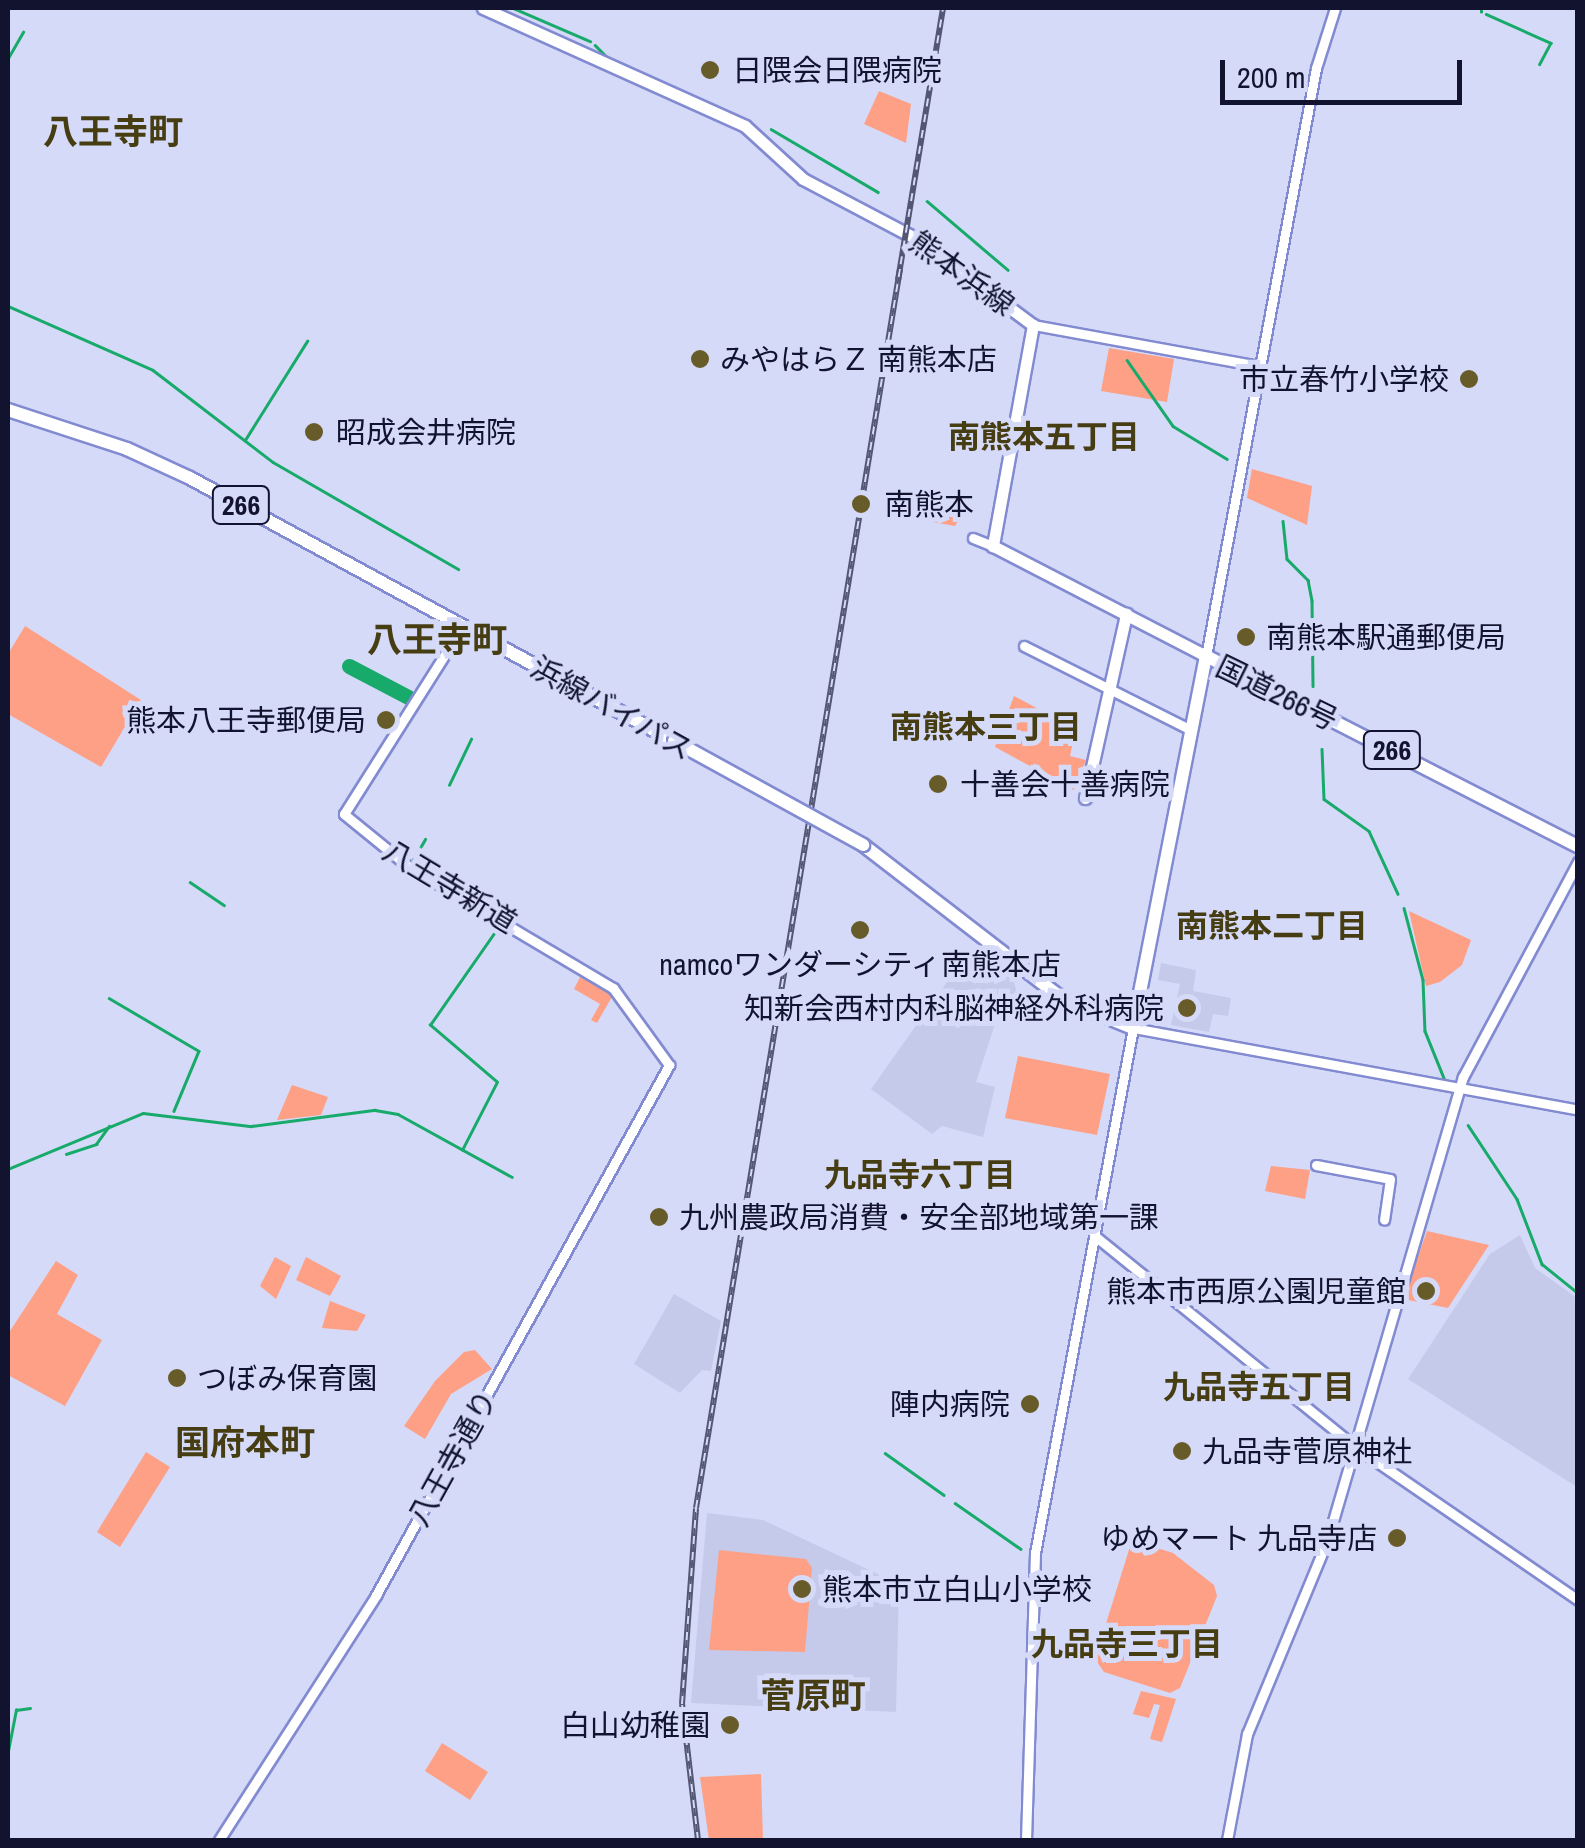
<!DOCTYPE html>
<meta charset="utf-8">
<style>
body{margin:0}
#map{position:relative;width:1585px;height:1848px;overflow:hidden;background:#d5daf8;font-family:"Archivo Narrow","Noto Sans JP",sans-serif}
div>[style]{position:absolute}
.built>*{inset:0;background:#c5caeb}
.green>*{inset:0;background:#fea085}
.stream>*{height:2.5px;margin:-1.25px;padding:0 1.25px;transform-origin:1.25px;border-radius:1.25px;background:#18aa6a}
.river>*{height:15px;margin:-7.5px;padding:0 7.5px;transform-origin:7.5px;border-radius:7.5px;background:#18aa6a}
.roads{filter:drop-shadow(2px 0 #828bd1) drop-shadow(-2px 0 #828bd1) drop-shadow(0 2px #828bd1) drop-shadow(0 -2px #828bd1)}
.minor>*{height:9px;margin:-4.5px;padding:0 4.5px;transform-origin:4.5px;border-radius:4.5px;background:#fff}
.major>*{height:11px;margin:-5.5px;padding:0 5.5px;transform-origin:5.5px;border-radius:5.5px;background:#fff}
.highway>*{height:12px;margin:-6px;padding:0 6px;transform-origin:6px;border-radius:6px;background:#fff}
.rail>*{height:6px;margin-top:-3px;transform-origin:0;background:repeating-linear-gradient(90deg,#d5daf8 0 8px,#545773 0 16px);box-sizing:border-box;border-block:2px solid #545773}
.bridges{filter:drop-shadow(2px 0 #828bd1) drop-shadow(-2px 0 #828bd1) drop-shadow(0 2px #828bd1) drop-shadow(0 -2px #828bd1)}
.highway-bridge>*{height:12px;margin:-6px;padding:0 6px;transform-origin:6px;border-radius:6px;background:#fff}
.dots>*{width:28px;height:28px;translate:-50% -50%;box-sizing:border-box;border:5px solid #d5daf8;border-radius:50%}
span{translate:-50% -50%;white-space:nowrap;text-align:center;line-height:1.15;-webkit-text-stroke:10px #d5daf8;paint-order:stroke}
.shield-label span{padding:2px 8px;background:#d5daf8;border:2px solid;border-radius:8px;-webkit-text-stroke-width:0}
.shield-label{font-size:28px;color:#12142f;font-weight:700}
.poi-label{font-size:30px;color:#12142f}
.left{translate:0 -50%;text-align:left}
.right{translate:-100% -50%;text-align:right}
.street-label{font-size:30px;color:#12142f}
.neighbourhood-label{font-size:32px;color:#463d13;font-weight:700}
.quarter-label{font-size:35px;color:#463d13;font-weight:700}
.frame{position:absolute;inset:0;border:10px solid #12142f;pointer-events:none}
.scale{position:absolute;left:1220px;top:60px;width:242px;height:45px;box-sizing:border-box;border:5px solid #12142f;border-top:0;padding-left:12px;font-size:30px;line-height:35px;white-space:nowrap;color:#12142f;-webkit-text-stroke:8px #d5daf8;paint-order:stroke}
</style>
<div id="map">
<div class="built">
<i style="clip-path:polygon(990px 959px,1012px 977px,1018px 994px,1003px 1000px,976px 1082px,995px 1087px,983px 1137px,942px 1126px,932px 1134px,871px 1089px,954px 972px,972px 982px)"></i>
<i style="clip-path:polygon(1161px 963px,1196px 970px,1193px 991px,1231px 998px,1228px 1016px,1213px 1014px,1209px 1032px,1171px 1025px,1180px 984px,1158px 980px)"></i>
<i style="clip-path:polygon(1520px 1235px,1535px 1268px,1577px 1298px,1577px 1487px,1408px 1379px,1490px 1254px)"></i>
<i style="clip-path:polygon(674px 1294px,721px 1321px,711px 1371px,702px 1370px,680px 1393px,634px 1364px)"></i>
<i style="clip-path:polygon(707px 1513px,763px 1520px,899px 1584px,896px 1712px,691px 1703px)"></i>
</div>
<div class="green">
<i style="clip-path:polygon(879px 91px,911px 104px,906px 143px,864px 124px)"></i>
<i style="clip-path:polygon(1109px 348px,1174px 359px,1167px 402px,1101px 391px)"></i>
<i style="clip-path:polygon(1252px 469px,1312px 486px,1307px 525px,1247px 498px)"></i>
<i style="clip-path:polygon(922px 491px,960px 517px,955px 526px,916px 519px)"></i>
<i style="clip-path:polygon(25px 626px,141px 700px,101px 767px,8px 714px,8px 654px)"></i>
<i style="clip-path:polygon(1014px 696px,1076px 729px,1070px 756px,1086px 760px,1074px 790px,995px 747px)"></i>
<i style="clip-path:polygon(1409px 911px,1471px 940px,1462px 965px,1440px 982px,1426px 986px)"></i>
<i style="clip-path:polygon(582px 973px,613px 995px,597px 1023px,591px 1020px,600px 1004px,574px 989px)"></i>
<i style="clip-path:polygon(1018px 1056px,1110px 1074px,1097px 1135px,1005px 1118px)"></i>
<i style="clip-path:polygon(292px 1085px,328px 1097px,321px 1115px,277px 1120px)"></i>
<i style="clip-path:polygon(1271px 1166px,1310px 1170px,1305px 1199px,1265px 1191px)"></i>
<i style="clip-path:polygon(1427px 1231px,1489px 1245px,1448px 1308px,1403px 1299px)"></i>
<i style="clip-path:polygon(275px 1257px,291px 1266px,276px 1299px,260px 1286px)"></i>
<i style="clip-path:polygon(306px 1257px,341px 1276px,330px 1296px,296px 1280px)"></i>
<i style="clip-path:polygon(56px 1261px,78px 1275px,57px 1314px,102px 1340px,65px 1406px,8px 1375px,8px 1334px)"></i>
<i style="clip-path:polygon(330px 1301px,366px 1315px,357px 1331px,322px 1328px)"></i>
<i style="clip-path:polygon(475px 1350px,492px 1369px,451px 1394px,425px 1439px,404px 1426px,435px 1381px,464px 1352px)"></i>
<i style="clip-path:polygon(146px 1452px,170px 1467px,120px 1547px,97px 1532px)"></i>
<i style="clip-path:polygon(1132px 1540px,1173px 1553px,1214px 1585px,1217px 1596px,1180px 1688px,1170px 1693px,1104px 1672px,1095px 1659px)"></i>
<i style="clip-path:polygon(719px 1550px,806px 1559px,812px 1568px,805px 1652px,709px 1650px)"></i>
<i style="clip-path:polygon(1141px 1691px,1176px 1699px,1162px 1742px,1150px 1739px,1160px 1705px,1154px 1704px,1149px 1718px,1133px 1714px)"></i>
<i style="clip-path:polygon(442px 1743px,488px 1772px,470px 1800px,425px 1771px)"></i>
<i style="clip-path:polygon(761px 1774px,763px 1840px,709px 1840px,700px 1777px)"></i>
</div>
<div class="stream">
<i style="left:513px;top:8px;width:84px;rotate:23.2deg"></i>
<i style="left:1481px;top:12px;width:4px;rotate:-90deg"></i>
<i style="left:1486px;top:14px;width:71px;rotate:24deg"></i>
<i style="left:1551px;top:43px;width:24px;rotate:118deg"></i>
<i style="left:595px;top:45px;width:18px;rotate:45deg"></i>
<i style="left:8px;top:58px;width:30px;rotate:-60deg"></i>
<i style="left:651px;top:77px;width:13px;rotate:27deg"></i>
<i style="left:771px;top:129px;width:124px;rotate:30.5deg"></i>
<i style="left:927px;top:201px;width:106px;rotate:40.4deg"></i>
<i style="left:8px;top:306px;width:158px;rotate:23.8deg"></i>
<i style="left:153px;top:370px;width:151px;rotate:37.5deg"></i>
<i style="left:273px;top:462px;width:214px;rotate:30deg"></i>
<i style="left:1127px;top:360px;width:80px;rotate:55.1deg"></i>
<i style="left:1173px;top:426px;width:63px;rotate:31.4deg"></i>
<i style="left:245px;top:440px;width:117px;rotate:-57.9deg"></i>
<i style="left:1283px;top:521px;width:38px;rotate:84deg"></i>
<i style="left:1287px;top:559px;width:30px;rotate:45deg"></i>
<i style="left:1308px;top:580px;width:21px;rotate:79deg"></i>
<i style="left:1312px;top:601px;width:85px;rotate:89.3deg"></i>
<i style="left:1322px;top:749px;width:50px;rotate:87.7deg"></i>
<i style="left:1324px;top:799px;width:55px;rotate:35.4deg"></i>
<i style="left:1369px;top:831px;width:69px;rotate:65.3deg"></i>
<i style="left:449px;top:785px;width:51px;rotate:-64.4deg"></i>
<i style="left:413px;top:860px;width:24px;rotate:-60deg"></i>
<i style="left:190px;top:882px;width:41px;rotate:34.1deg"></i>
<i style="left:1404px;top:908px;width:74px;rotate:75.2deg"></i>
<i style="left:1423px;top:980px;width:51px;rotate:87.8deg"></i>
<i style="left:1425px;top:1031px;width:51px;rotate:68deg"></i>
<i style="left:109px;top:998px;width:104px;rotate:30.5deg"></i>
<i style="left:199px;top:1051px;width:65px;rotate:112.6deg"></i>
<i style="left:1468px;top:1125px;width:89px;rotate:56.5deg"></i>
<i style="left:1517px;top:1199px;width:70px;rotate:69deg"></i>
<i style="left:1542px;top:1264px;width:46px;rotate:38.9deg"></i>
<i style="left:462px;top:1150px;width:76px;rotate:-62.8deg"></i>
<i style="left:497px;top:1082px;width:88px;rotate:-139.6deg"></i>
<i style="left:430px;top:1025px;width:121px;rotate:-55.1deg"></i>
<i style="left:66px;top:1154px;width:32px;rotate:-18deg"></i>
<i style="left:96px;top:1144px;width:22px;rotate:-54deg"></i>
<i style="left:8px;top:1169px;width:146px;rotate:-22.5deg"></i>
<i style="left:143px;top:1113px;width:109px;rotate:6.9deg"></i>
<i style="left:251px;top:1126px;width:125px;rotate:-7.4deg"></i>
<i style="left:375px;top:1110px;width:23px;rotate:10deg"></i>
<i style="left:398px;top:1114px;width:130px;rotate:28.9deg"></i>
<i style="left:885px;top:1453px;width:72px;rotate:35.4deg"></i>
<i style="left:955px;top:1503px;width:80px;rotate:34.9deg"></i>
<i style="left:8px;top:1751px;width:42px;rotate:-79deg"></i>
<i style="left:16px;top:1710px;width:14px;rotate:-8deg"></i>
</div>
<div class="river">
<i style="left:349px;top:666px;width:67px;rotate:27.7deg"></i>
</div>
<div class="roads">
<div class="minor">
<i style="left:1033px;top:325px;width:229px;rotate:10.3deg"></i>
<i style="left:973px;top:538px;width:22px;rotate:22deg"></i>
<i style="left:1024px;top:646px;width:187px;rotate:26.7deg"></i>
<i style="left:1206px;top:656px;width:598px;rotate:-79.4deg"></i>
<i style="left:1316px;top:68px;width:63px;rotate:-72.4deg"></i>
<i style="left:1316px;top:1165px;width:75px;rotate:10.7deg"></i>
<i style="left:1390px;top:1179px;width:41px;rotate:98.3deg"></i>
<i style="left:1095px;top:1236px;width:337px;rotate:39deg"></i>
<i style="left:1357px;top:1448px;width:268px;rotate:34.5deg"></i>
<i style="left:219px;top:1840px;width:291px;rotate:-57.3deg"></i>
<i style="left:376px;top:1595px;width:606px;rotate:-61.06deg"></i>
<i style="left:669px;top:1065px;width:95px;rotate:-126deg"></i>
<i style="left:613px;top:988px;width:237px;rotate:-149.3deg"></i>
<i style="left:409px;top:867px;width:84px;rotate:-140.8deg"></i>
<i style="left:344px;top:814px;width:221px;rotate:-57.7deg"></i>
<i style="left:1026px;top:1840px;width:287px;rotate:-88.2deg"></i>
<i style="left:1035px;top:1553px;width:534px;rotate:-79.43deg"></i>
<i style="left:1133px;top:1028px;width:452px;rotate:10.4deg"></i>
<i style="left:1227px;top:1840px;width:108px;rotate:-79.3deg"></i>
<i style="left:1247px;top:1734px;width:212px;rotate:-67.5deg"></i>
<i style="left:1328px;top:1538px;width:480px;rotate:-73.7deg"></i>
<i style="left:1463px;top:1077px;width:244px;rotate:-61.9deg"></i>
</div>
<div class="major">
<i style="left:483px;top:8px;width:287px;rotate:24.2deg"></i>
<i style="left:745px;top:126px;width:79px;rotate:42.4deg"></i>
<i style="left:803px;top:179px;width:129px;rotate:27.8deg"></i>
<i style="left:917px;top:239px;width:144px;rotate:36.6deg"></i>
<i style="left:1033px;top:325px;width:225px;rotate:100.3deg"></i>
<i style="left:993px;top:546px;width:240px;rotate:27.3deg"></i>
<i style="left:1085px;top:798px;width:189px;rotate:-77.4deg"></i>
</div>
<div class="highway">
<i style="left:8px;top:410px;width:125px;rotate:18.1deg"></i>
<i style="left:127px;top:449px;width:69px;rotate:24.7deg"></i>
<i style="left:190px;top:478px;width:551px;rotate:28.52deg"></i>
<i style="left:863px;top:845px;width:254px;rotate:37.6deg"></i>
<i style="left:1064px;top:1000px;width:74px;rotate:22.1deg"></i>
<i style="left:1133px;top:1028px;width:379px;rotate:-78.9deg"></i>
<i style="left:1206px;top:656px;width:418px;rotate:27.1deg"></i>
</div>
</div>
<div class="rail">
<i style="left:898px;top:280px;width:276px;rotate:-80.6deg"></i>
<i style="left:698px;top:1840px;width:137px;rotate:-96.7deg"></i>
<i style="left:682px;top:1704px;width:196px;rotate:-85.9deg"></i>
<i style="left:696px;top:1508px;width:1256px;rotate:-80.65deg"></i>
</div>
<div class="bridges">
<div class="highway-bridge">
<i style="left:674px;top:741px;width:216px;rotate:28.8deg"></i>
</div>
</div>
<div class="dots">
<i style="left:710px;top:70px;background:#675c29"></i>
<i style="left:700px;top:359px;background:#675c29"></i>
<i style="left:1469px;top:379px;background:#675c29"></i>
<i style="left:314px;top:432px;background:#675c29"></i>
<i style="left:861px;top:504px;background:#675c29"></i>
<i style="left:1246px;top:637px;background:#675c29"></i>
<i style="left:386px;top:720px;background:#675c29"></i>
<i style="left:938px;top:784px;background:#675c29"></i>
<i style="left:860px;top:930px;background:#675c29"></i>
<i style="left:1187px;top:1008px;background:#675c29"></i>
<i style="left:659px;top:1217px;background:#675c29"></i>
<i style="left:1426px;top:1291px;background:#675c29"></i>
<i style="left:177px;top:1378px;background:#675c29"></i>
<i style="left:1030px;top:1404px;background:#675c29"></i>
<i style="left:1182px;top:1451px;background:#675c29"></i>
<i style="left:1397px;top:1538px;background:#675c29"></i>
<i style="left:802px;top:1589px;background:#675c29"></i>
<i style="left:730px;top:1725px;background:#675c29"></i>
</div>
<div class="shield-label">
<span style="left:241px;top:505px">266</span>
<span style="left:1392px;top:750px">266</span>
</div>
<div class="poi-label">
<span class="left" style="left:732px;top:70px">日隈会日隈病院</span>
<span class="left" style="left:720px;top:359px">みやはらＺ 南熊本店</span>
<span class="right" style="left:1449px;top:379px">市立春竹小学校</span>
<span class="left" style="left:336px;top:432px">昭成会井病院</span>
<span class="left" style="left:884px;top:504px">南熊本</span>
<span class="left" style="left:1266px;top:637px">南熊本駅通郵便局</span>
<span class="right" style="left:366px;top:720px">熊本八王寺郵便局</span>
<span class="left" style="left:960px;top:784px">十善会十善病院</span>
<span style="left:860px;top:964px">namcoワンダーシティ南熊本店</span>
<span class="right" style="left:1164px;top:1008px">知新会西村内科脳神経外科病院</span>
<span class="left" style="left:679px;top:1217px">九州農政局消費・安全部地域第一課</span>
<span class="right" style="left:1406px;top:1291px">熊本市西原公園児童館</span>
<span class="left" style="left:197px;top:1378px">つぼみ保育園</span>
<span class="right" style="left:1010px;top:1404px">陣内病院</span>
<span class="left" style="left:1202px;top:1451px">九品寺菅原神社</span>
<span class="right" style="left:1377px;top:1538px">ゆめマート 九品寺店</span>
<span class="left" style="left:822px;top:1589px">熊本市立白山小学校</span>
<span class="right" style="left:710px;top:1725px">白山幼稚園</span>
</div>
<div class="street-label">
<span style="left:962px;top:273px;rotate:36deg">熊本浜線</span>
<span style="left:1277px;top:693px;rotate:26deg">国道266号</span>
<span style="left:612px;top:708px;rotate:29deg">浜線バイパス</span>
<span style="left:450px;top:886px;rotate:31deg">八王寺新道</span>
<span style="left:452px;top:1458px;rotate:-61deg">八王寺通り</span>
</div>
<div class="neighbourhood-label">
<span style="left:1044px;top:437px">南熊本五丁目</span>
<span style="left:986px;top:727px">南熊本三丁目</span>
<span style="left:1272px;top:926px">南熊本二丁目</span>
<span style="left:920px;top:1175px">九品寺六丁目</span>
<span style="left:1259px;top:1387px">九品寺五丁目</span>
<span style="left:1127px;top:1644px">九品寺三丁目</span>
</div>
<div class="quarter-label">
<span style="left:113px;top:132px">八王寺町</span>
<span style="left:437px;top:640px">八王寺町</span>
<span style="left:245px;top:1443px">国府本町</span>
<span style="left:813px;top:1696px">菅原町</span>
</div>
<div class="frame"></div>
<div class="scale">200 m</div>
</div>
